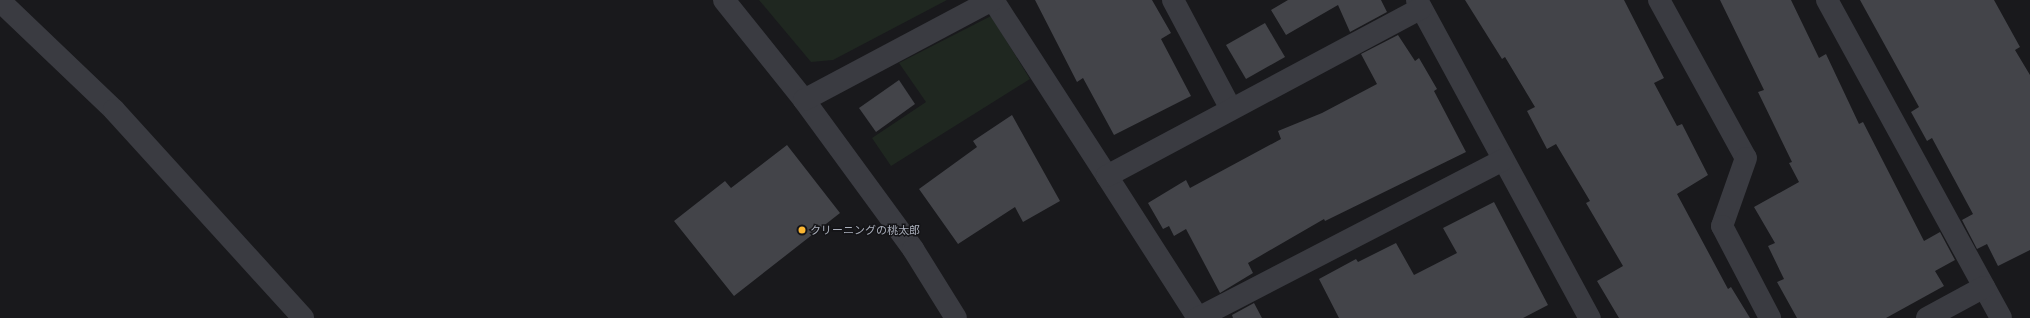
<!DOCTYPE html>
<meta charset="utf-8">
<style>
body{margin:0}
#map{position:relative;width:2030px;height:318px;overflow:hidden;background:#19191c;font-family:Manrope,"Noto Sans JP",sans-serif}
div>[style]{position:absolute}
.green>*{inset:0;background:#1f2720}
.building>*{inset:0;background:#434449}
.minor>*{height:22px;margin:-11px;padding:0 11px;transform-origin:11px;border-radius:11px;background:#3a3b41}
.dots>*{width:11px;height:11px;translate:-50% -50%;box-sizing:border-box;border:2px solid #141417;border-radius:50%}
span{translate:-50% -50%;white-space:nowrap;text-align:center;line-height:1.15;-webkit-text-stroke:3px #141417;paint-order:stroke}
.poi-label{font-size:11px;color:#abb0bc}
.left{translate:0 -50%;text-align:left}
</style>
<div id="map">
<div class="green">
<i style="clip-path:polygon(759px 0,947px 0,833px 60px,811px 62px)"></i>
<i style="clip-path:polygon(991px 16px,1030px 79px,891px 166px,872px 138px,926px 102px,899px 63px)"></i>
</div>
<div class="building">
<i style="clip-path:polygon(1035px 0,1152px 0,1171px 33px,1161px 39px,1191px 96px,1114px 135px,1083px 78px,1077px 82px)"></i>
<i style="clip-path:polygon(1288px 0,1381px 0,1387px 12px,1350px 32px,1338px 5px,1286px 35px,1271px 10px)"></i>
<i style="clip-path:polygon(1465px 0,1624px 0,1664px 78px,1654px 83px,1677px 126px,1682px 124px,1708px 175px,1677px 194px,1728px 289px,1731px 287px,1750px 318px,1619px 318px,1597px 281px,1623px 266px,1586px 203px,1590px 201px,1556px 144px,1547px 149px,1527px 111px,1535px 107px,1505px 57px,1502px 59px)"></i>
<i style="clip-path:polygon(1720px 0,1791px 0,1819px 58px,1826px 54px,1859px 124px,1863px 122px,1924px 241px,1940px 232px,1955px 260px,1935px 271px,1944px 286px,1886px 318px,1797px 318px,1777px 282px,1784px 279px,1768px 246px,1775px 243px,1754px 207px,1799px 182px,1789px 163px,1792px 162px,1758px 92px,1764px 90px)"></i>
<i style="clip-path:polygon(1860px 0,1994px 0,2020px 47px,2015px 50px,2030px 75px,2030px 250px,1998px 266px,1987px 244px,1977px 249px,1962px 220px,1973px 214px,1932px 138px,1927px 141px,1911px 112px,1919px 107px)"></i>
<i style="clip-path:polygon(1265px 23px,1285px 57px,1246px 79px,1226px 45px)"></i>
<i style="clip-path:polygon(1398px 35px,1415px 61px,1419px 58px,1437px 89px,1434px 91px,1466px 152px,1325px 221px,1324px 219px,1248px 263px,1253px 273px,1220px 293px,1186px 229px,1174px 236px,1169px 226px,1163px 229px,1148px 203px,1186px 180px,1190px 188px,1281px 139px,1278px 131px,1322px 113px,1377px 84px,1361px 54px)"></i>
<i style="clip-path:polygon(899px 80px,915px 104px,876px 132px,859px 108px)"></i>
<i style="clip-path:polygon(1012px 115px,1060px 201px,1023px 222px,1015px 207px,958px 244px,919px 189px,977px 147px,973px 141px)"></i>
<i style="clip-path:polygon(787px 145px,840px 213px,734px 296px,674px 221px,725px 181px,731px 188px)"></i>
<i style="clip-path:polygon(1494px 202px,1548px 305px,1523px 318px,1339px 318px,1319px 279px,1356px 259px,1358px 262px,1396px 243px,1414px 275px,1457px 253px,1443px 228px)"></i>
<i style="clip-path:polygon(1254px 303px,1262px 318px,1233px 318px,1232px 315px)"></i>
</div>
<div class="minor">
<i style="left:724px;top:0;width:128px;rotate:51.3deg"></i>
<i style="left:804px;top:100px;width:185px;rotate:53.8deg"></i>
<i style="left:913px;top:249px;width:81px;rotate:58.1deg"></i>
<i style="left:993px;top:0;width:210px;rotate:57.1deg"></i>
<i style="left:1173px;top:0;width:123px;rotate:62deg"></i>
<i style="left:1417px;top:0;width:362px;rotate:61.5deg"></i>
<i style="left:1659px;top:0;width:180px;rotate:61.2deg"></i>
<i style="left:1746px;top:158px;width:72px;rotate:109.4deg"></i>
<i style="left:1722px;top:226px;width:104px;rotate:62.4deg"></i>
<i style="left:1827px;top:0;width:362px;rotate:61.3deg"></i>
<i style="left:0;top:1px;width:158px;rotate:43.7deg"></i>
<i style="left:114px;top:110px;width:281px;rotate:47.7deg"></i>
<i style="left:804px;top:100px;width:213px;rotate:-28deg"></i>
<i style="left:1198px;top:318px;width:169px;rotate:-122.7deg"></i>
<i style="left:1107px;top:176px;width:356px;rotate:-28.1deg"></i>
<i style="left:1198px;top:318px;width:343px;rotate:-27.4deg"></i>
<i style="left:1927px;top:318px;width:65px;rotate:-28.5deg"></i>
</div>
<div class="dots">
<i style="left:802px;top:230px;background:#fbb632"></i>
</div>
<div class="poi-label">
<span class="left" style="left:810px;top:230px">クリーニングの桃太郎</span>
</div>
</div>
